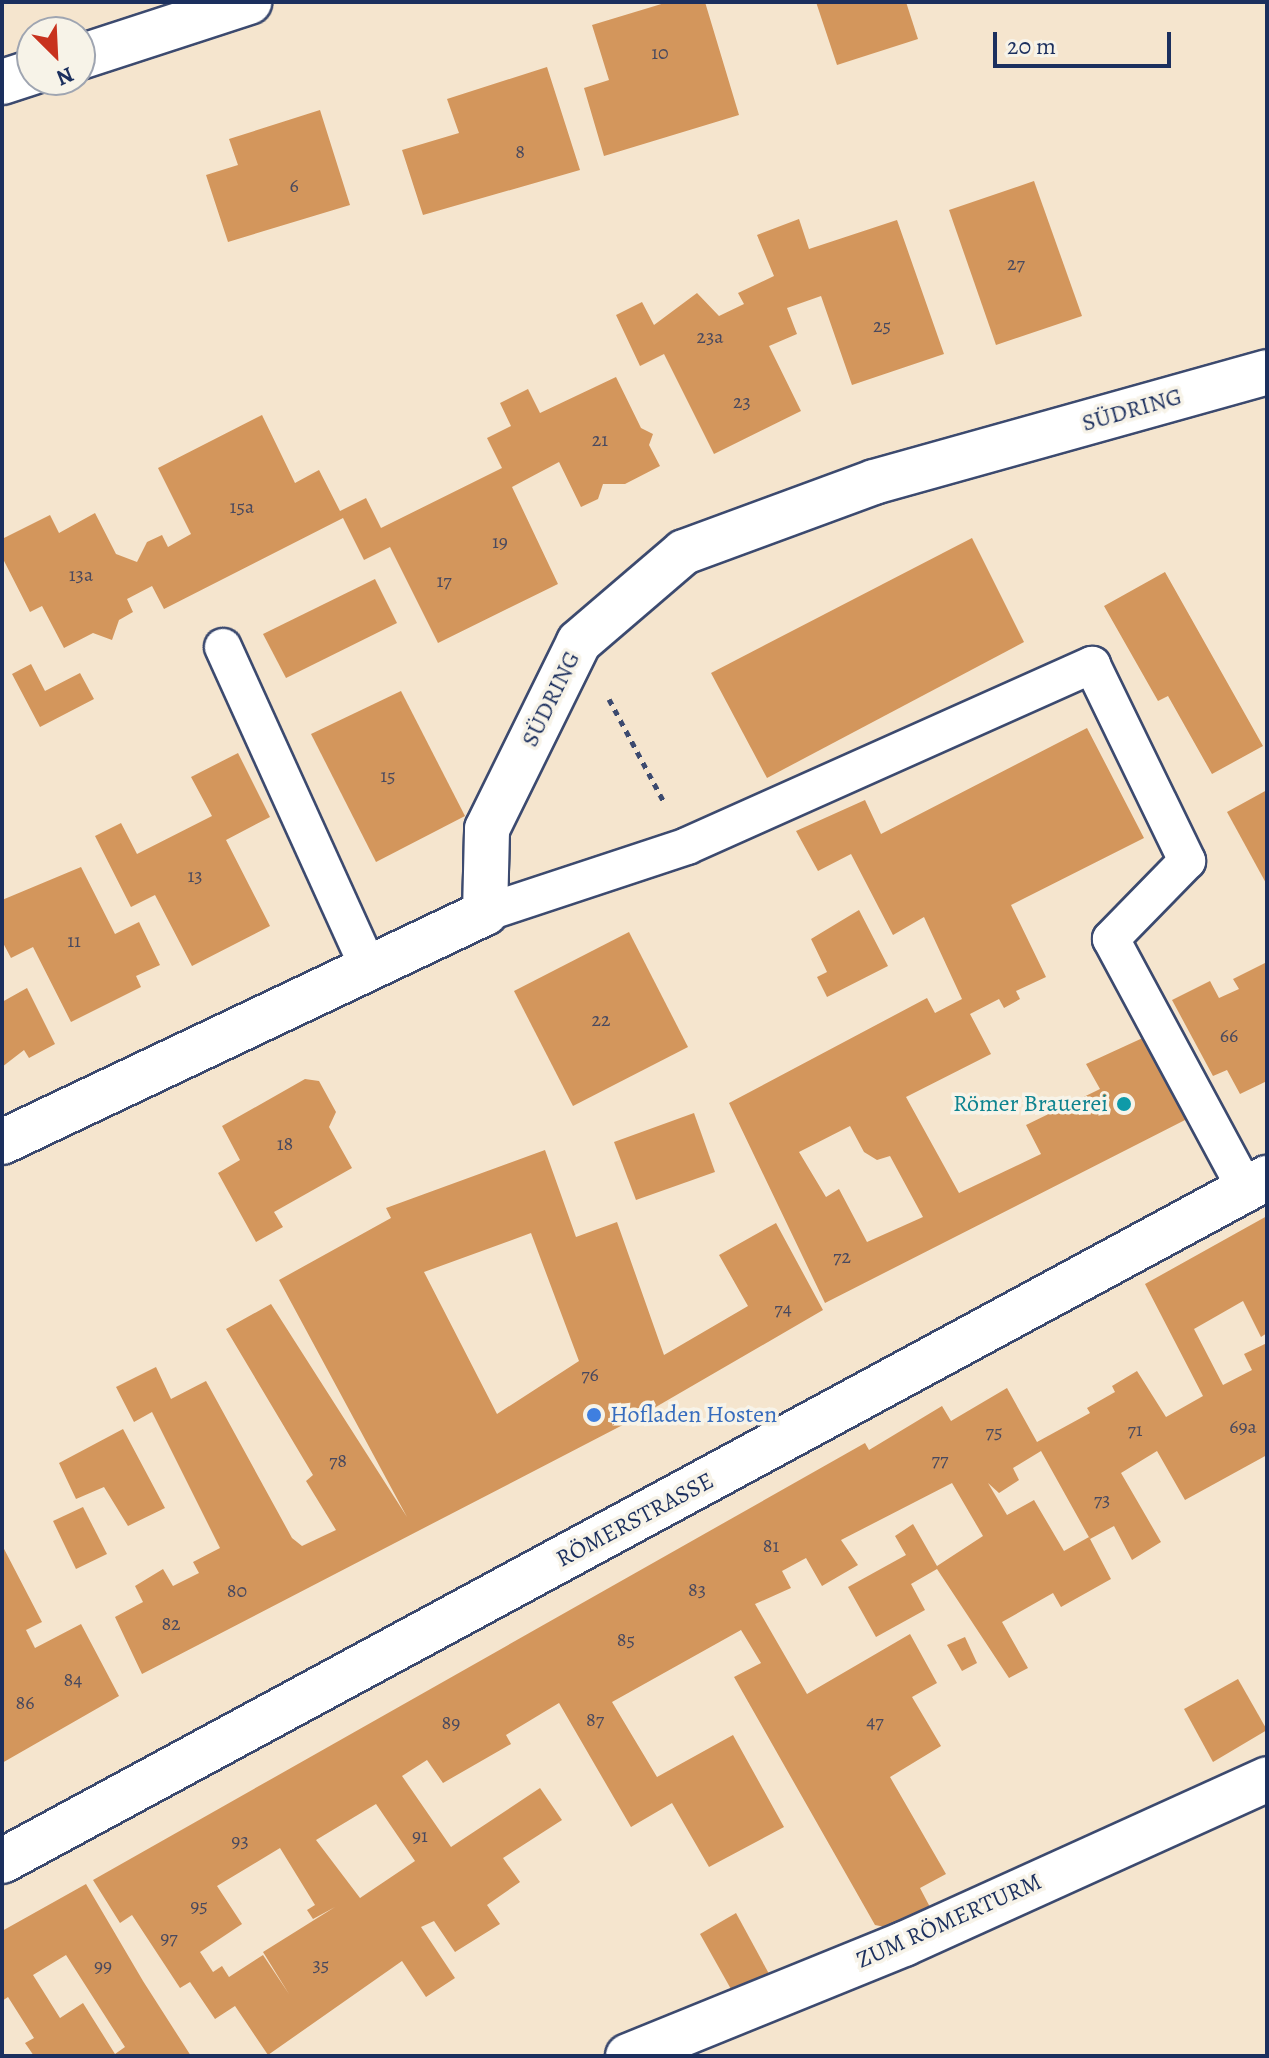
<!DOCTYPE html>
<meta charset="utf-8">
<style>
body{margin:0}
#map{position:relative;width:1269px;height:2058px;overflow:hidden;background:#f5e5ce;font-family:Alegreya,serif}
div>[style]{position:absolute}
.building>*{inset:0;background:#d3965c}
.path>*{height:5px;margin-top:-2.5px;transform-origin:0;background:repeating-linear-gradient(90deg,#3c4a6f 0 6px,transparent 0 12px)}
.roads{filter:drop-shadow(2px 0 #3c4a6f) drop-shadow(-2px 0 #3c4a6f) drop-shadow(0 2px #3c4a6f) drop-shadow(0 -2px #3c4a6f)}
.lane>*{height:36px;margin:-18px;padding:0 18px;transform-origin:18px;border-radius:18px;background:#fff}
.street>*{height:44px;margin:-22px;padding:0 22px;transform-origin:22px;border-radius:22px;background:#fff}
.dots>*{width:22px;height:22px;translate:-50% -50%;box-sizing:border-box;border:4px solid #f7f3e8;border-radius:50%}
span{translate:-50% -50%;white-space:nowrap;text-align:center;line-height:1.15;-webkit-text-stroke:7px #f7f3e8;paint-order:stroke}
.number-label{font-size:20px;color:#49495e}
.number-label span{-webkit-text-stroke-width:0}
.street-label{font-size:24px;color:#1b2f5e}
.culture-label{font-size:24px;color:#0d838f}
.right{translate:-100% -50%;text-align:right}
.shop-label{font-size:24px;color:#366cbe}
.left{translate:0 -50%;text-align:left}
.frame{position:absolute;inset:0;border:4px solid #1b2f5e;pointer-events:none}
.north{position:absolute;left:16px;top:16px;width:80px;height:80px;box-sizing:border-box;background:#f7f3e8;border:2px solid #9fa5b1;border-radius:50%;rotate:156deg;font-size:22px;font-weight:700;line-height:32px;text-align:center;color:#1b2f5e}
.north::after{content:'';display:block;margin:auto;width:28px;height:36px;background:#c8321e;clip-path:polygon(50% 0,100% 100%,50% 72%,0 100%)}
.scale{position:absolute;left:993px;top:32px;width:178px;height:36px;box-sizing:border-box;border:4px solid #1b2f5e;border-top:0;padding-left:10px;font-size:24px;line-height:28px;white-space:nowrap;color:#1b2f5e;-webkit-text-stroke:6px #f7f3e8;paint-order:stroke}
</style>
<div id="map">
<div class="building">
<i style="clip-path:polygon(668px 2px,705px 2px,739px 115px,604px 156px,584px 88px,609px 80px,592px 25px)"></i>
<i style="clip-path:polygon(816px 2px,906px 2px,918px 39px,837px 65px)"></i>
<i style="clip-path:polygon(547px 67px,580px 170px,423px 215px,402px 150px,459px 133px,447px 99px)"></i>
<i style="clip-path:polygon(320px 110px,350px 205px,228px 242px,206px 175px,238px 165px,229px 139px)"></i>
<i style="clip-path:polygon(1034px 181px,1082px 316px,996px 345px,949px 210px)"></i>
<i style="clip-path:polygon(799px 219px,809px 249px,897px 220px,944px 354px,852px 385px,821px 296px,787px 308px,797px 334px,769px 346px,801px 411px,714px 454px,664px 354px,640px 366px,616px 315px,642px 302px,654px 325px,697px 293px,719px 316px,744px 304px,738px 293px,774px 276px,757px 235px)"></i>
<i style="clip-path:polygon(616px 377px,641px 428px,653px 434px,649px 445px,660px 466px,625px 484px,603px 484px,598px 499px,581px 507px,559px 462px,512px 487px,558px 584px,438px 643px,390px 547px,364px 560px,343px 518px,164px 609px,152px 586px,127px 599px,133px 612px,119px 620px,112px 640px,93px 633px,64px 648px,42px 606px,30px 612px,2px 557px,2px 539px,50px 515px,59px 533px,95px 513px,116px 554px,137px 562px,147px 542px,162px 535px,168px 547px,191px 534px,158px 468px,262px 415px,295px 483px,319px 470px,340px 511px,366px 498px,381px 528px,502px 468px,487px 438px,511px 426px,500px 403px,528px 389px,540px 413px)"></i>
<i style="clip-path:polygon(972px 538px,1024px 642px,767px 778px,711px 673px)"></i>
<i style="clip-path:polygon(1165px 572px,1263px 746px,1212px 774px,1168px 696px,1158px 701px,1104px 606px)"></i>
<i style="clip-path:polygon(375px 579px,397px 623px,286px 678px,263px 634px)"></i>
<i style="clip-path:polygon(31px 664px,45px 691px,80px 673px,94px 699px,40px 727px,12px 674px)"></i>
<i style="clip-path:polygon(401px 691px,465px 816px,376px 862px,311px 734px)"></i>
<i style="clip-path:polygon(evenodd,1087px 728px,1144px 838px,1011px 905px,1046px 977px,1016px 991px,1020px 999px,1004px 1008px,999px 999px,970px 1014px,991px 1054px,906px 1097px,959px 1193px,1041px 1154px,1026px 1125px,1100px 1089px,1086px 1064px,1147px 1036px,1187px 1119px,825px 1303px,729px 1103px,927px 998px,935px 1013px,962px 999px,924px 917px,893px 935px,851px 854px,818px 871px,796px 831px,865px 800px,881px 834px,1087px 728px,850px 1126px,864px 1152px,877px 1160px,890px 1156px,923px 1217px,867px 1242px,839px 1189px,826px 1197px,799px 1152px,850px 1126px)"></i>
<i style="clip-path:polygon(238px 753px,270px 817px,226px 840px,270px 926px,192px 966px,155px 895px,131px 907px,95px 836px,121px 823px,137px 854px,212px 816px,191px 777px)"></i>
<i style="clip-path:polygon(1267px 790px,1267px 885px,1227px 812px)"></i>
<i style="clip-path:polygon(81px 867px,115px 934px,139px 922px,160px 965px,136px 976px,141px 987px,71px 1022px,33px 947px,11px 958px,2px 941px,2px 900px)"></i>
<i style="clip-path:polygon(859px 910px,888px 966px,827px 997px,817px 977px,827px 972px,811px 939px)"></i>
<i style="clip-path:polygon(629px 932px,688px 1047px,573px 1106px,514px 991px)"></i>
<i style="clip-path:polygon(1267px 962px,1267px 1081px,1240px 1094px,1227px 1070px,1213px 1076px,1172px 1000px,1210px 981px,1219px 998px,1239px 989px,1233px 979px)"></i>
<i style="clip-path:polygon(27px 988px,55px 1044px,29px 1058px,24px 1050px,2px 1067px,2px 1002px)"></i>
<i style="clip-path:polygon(305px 1079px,319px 1081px,336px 1112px,329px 1127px,352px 1168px,274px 1212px,283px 1227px,256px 1242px,218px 1173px,240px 1160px,222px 1126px)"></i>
<i style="clip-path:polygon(694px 1113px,715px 1172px,636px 1200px,614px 1142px)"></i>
<i style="clip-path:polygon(evenodd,545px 1150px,576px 1237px,617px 1222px,664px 1355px,748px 1306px,719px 1255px,776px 1223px,823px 1310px,642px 1415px,142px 1674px,115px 1617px,143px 1602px,135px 1586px,163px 1569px,173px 1586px,199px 1573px,193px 1562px,220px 1548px,152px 1412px,134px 1422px,116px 1387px,156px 1367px,171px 1399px,206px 1381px,292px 1538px,302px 1546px,336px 1530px,306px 1481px,313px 1475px,226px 1329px,271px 1304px,407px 1517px,279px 1280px,391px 1218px,386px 1208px,545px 1150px,531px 1233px,579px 1361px,497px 1414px,424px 1272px,531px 1233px)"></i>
<i style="clip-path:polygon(evenodd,1267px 1216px,1267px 1333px,1261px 1337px,1243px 1301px,1194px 1329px,1223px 1385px,1252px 1370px,1244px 1354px,1267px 1343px,1267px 1455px,1185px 1500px,1157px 1451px,1121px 1473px,1161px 1542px,1132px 1560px,1114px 1526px,1090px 1539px,1041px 1451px,1013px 1468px,1019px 1480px,999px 1493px,988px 1483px,1007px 1515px,1034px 1500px,1064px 1551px,1089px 1537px,1111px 1579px,1061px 1607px,1053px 1593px,1002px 1622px,1028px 1668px,1009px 1678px,937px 1569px,911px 1584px,925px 1610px,876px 1637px,848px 1587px,906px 1555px,895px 1536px,913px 1524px,937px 1566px,983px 1536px,952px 1483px,841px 1540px,858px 1565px,822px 1586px,806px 1558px,782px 1571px,791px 1588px,755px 1604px,807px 1694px,910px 1634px,937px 1683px,912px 1697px,941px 1746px,890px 1777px,946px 1874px,920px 1888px,931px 1909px,890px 1928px,875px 1925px,734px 1677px,761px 1663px,741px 1630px,612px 1702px,657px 1777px,733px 1735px,784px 1827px,709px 1867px,672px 1803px,631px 1827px,559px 1703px,506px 1735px,511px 1744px,443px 1783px,427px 1760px,402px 1776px,451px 1847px,540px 1788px,562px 1820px,503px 1858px,520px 1882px,487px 1905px,500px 1924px,455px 1952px,434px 1921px,421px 1927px,455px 1978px,426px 1997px,402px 1961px,268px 2055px,235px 2006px,215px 2019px,190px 1982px,180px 1988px,132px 1915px,120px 1923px,93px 1880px,865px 1443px,869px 1450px,942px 1406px,951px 1421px,1007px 1388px,1037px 1442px,1090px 1413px,1087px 1408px,1115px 1392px,1112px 1386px,1137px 1371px,1166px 1417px,1203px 1396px,1145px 1284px,1267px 1216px,376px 1804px,415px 1861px,360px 1898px,316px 1840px,376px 1804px,1267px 1216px,280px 1848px,315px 1905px,307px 1910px,313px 1919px,335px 1907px,263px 1952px,289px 1994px,263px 1955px,229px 1977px,222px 1966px,213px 1972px,200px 1952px,242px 1924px,217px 1886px,280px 1848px)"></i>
<i style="clip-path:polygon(123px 1429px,165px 1508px,128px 1526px,104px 1487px,76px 1499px,59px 1463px)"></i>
<i style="clip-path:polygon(83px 1507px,107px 1554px,76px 1569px,53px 1521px)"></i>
<i style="clip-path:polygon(2px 1545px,42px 1622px,26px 1630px,35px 1648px,81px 1624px,119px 1696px,2px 1763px)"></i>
<i style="clip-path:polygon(965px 1637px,977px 1663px,962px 1671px,947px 1645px)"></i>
<i style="clip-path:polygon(1238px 1679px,1267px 1730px,1213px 1762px,1184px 1709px)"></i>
<i style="clip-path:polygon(evenodd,86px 1884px,143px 1981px,191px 2056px,34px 2056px,25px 2043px,34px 2038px,8px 1997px,2px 2001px,2px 1931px,86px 1884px,66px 1955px,125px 2047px,115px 2054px,83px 2003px,60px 2018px,33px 1975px,66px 1955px)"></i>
<i style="clip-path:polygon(736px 1913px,774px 1983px,736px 1998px,700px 1934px)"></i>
</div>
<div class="path">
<i style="left:609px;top:699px;width:119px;rotate:61.9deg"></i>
</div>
<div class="roads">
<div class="lane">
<i style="left:223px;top:647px;width:348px;rotate:65.6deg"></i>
<i style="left:485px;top:913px;width:213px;rotate:-18.3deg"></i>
<i style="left:687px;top:846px;width:444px;rotate:-24.1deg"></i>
<i style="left:1092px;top:665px;width:218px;rotate:64.1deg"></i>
<i style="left:1187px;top:861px;width:109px;rotate:134.3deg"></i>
<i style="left:1111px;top:939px;width:285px;rotate:61.7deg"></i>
</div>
<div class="street">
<i style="left:80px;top:57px;width:178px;rotate:-18deg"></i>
<i style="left:2px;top:82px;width:32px;rotate:-18deg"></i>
<i style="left:2px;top:1142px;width:535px;rotate:-25.37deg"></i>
<i style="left:485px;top:913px;width:84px;rotate:-88.6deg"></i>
<i style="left:487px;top:829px;width:208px;rotate:-63.8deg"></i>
<i style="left:579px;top:642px;width:138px;rotate:-40.6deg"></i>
<i style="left:684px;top:552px;width:202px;rotate:-20.2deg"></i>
<i style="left:874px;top:482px;width:408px;rotate:-15.6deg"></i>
<i style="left:2px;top:1861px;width:1438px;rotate:-28.37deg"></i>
<i style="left:628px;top:2056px;width:298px;rotate:-22.1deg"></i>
<i style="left:904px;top:1944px;width:399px;rotate:-24.4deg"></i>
</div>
</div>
<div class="dots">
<i style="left:1124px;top:1104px;background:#0f9aa8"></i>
<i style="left:594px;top:1415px;background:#3f7fe0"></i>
</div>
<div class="number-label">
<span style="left:660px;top:52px">10</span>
<span style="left:520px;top:151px">8</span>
<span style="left:294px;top:185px">6</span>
<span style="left:1016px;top:263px">27</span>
<span style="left:882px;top:325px">25</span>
<span style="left:710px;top:336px">23a</span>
<span style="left:742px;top:401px">23</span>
<span style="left:600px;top:439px">21</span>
<span style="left:242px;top:506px">15a</span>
<span style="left:500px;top:541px">19</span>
<span style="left:81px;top:574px">13a</span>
<span style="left:444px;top:580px">17</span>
<span style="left:388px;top:775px">15</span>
<span style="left:195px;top:875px">13</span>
<span style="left:74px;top:940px">11</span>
<span style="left:601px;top:1019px">22</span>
<span style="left:1229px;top:1035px">66</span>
<span style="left:285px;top:1143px">18</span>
<span style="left:842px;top:1256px">72</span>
<span style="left:783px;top:1308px">74</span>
<span style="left:590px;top:1374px">76</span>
<span style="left:1243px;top:1426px">69a</span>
<span style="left:1135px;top:1429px">71</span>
<span style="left:994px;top:1431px">75</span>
<span style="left:940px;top:1459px">77</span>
<span style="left:338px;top:1460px">78</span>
<span style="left:1102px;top:1499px">73</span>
<span style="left:771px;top:1545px">81</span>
<span style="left:697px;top:1589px">83</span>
<span style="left:237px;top:1590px">80</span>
<span style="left:171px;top:1623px">82</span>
<span style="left:626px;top:1639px">85</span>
<span style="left:73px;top:1679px">84</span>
<span style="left:25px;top:1702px">86</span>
<span style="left:595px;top:1719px">87</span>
<span style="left:875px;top:1721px">47</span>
<span style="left:451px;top:1722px">89</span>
<span style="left:420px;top:1835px">91</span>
<span style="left:240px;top:1840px">93</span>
<span style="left:199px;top:1905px">95</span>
<span style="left:169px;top:1937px">97</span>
<span style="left:321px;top:1964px">35</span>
<span style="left:103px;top:1965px">99</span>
</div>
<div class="street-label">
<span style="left:1132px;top:410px;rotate:-16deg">SÜDRING</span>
<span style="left:551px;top:699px;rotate:-64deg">SÜDRING</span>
<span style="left:635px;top:1520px;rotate:-28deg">RÖMERSTRASSE</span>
<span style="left:949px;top:1921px;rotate:-24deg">ZUM RÖMERTURM</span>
</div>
<div class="culture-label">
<span class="right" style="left:1108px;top:1104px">Römer Brauerei</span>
</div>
<div class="shop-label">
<span class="left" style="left:610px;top:1415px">Hofladen Hosten</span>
</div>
<div class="frame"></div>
<div class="north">N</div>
<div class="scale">20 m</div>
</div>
